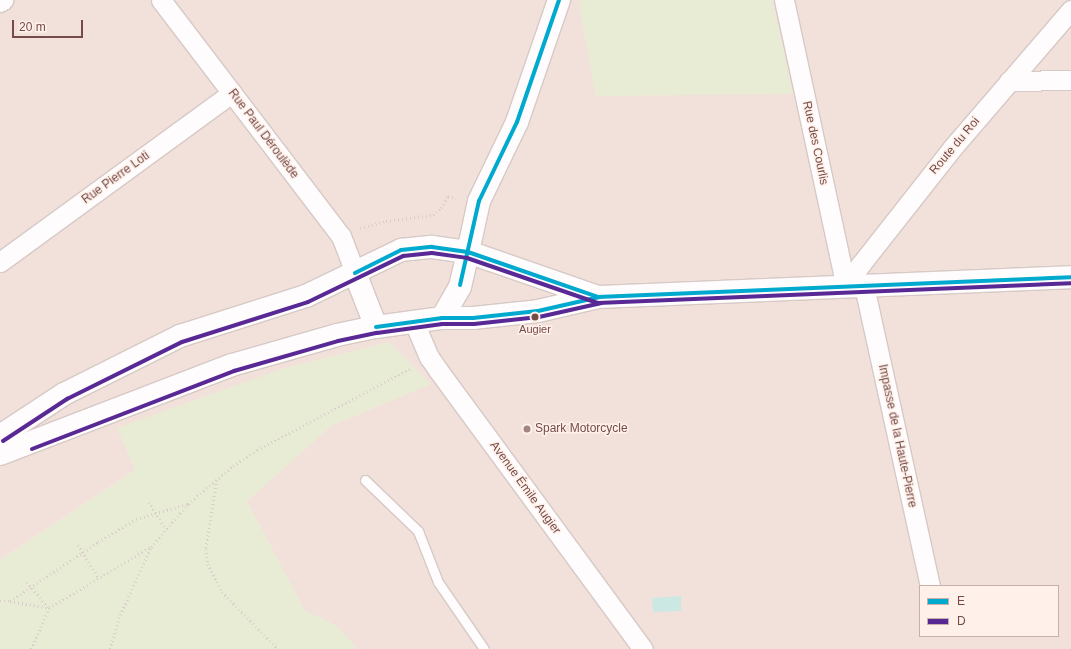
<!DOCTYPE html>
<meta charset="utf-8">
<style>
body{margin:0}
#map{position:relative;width:1071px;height:649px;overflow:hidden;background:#f7eeea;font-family:Arial,sans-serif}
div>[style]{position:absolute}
.residential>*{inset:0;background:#f2e1da}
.green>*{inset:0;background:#e9ecd4}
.water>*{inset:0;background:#cbe9e2}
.path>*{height:2.5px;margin-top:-1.25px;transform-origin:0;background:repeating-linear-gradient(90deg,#dacecd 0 1px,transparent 0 4px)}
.roads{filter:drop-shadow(1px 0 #d6c9c6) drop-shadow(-1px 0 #d6c9c6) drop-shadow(0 1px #d6c9c6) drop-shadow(0 -1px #d6c9c6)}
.service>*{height:9px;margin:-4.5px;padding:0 4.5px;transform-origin:4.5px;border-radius:4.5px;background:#fefcfc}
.minor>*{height:19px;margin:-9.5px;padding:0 9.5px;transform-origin:9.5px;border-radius:9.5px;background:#fefcfc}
.tertiary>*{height:22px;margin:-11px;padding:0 11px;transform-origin:11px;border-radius:11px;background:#fefcfc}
.secondary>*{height:22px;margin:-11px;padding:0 11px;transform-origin:11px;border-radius:11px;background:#fefcfc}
.bus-1>*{height:4px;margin:-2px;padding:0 2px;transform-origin:2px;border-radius:2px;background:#00a9ce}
.bus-2>*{height:4px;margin:-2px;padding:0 2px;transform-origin:2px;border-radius:2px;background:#582895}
.dots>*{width:11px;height:11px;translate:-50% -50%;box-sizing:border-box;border:2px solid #fff1ea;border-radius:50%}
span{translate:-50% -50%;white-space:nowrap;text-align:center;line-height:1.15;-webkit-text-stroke:3px #fff1ea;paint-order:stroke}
.bus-label{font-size:11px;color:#754b49}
.street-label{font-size:12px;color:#754b49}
.poi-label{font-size:12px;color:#754b49}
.left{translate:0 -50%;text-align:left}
.legend{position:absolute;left:919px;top:585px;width:140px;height:52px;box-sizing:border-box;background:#fff1ea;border:1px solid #c8afaa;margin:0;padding:5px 7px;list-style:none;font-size:12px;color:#754b49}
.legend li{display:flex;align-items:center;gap:8px;height:20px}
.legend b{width:20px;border:1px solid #c8afaa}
.scale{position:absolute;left:12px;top:20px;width:71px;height:18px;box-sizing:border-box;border:2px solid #754b49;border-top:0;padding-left:5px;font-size:12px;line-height:14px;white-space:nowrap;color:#754b49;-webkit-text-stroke:3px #fff1ea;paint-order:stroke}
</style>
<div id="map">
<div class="residential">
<i style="clip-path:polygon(evenodd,0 0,1071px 0,1071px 649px,0 649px,0 0,920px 586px,1058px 586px,1058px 636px,920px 636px,920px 586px)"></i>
</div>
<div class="green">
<i style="clip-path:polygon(581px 0,772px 0,793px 94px,596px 96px,579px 6px)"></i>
<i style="clip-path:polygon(389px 342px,431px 384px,331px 426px,247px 501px,305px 611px,322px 618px,339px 628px,357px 649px,0 649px,0 560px,135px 470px,117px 428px,282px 369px)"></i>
</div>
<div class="water">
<i style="clip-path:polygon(681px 596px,681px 611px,653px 612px,652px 598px)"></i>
</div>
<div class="path">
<i style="left:360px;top:228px;width:27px;rotate:-15deg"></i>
<i style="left:386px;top:221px;width:47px;rotate:-7.3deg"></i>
<i style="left:433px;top:215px;width:11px;rotate:-41deg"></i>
<i style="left:441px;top:208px;width:14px;rotate:-60deg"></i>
<i style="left:448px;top:196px;width:8px;rotate:14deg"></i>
<i style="left:217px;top:480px;width:70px;rotate:99.1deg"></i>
<i style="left:206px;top:549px;width:15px;rotate:82deg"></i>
<i style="left:208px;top:564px;width:31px;rotate:63deg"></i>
<i style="left:222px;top:592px;width:80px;rotate:45.5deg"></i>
<i style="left:149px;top:502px;width:32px;rotate:58deg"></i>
<i style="left:78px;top:545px;width:40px;rotate:58deg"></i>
<i style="left:27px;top:582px;width:34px;rotate:50deg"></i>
<i style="left:0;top:601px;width:10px"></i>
<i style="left:10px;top:601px;width:40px;rotate:10deg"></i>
<i style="left:10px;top:601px;width:106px;rotate:-33.8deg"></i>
<i style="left:98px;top:542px;width:44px;rotate:-31.2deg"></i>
<i style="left:136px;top:519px;width:53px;rotate:-16.4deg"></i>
<i style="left:31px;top:649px;width:45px;rotate:-66.3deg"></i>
<i style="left:49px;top:608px;width:118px;rotate:-31.1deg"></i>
<i style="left:110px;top:649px;width:35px;rotate:-74deg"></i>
<i style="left:120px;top:615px;width:75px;rotate:-65.5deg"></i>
<i style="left:151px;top:547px;width:57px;rotate:-49.3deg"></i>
<i style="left:188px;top:504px;width:59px;rotate:-40.2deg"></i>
<i style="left:233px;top:466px;width:29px;rotate:-34deg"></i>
<i style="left:257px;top:450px;width:174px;rotate:-28deg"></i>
</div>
<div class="roads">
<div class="service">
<i style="left:365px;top:480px;width:74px;rotate:43.9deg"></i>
<i style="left:418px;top:531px;width:55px;rotate:68.6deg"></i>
<i style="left:438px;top:582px;width:81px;rotate:55.5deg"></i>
</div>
<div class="minor">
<i style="left:161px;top:0;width:297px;rotate:52.7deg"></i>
<i style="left:341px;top:236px;width:40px;rotate:69deg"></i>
<i style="left:784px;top:0;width:293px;rotate:77.8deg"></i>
<i style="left:0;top:2px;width:4px;rotate:-34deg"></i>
<i style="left:1009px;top:81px;width:62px;rotate:-0.9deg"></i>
<i style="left:0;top:262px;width:287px;rotate:-36.1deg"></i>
<i style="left:846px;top:286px;width:27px;rotate:-56deg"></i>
<i style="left:861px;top:264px;width:149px;rotate:-51.8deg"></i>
<i style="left:953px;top:147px;width:181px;rotate:-49.3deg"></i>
<i style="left:864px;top:286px;width:307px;rotate:77.6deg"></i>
<i style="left:414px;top:322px;width:38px;rotate:67deg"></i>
<i style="left:429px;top:357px;width:16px;rotate:55deg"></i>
<i style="left:438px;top:370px;width:346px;rotate:53.7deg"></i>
</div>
<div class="tertiary">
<i style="left:468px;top:252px;width:52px;rotate:-77.8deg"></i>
<i style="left:479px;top:201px;width:88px;rotate:-64.3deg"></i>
<i style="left:517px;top:122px;width:129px;rotate:-71deg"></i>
</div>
<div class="secondary">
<i style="left:355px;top:273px;width:58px;rotate:68.7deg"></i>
<i style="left:442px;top:318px;width:36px;rotate:-60deg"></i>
<i style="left:460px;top:287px;width:36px;rotate:-77deg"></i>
<i style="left:0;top:436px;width:77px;rotate:-33.3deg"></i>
<i style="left:64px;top:394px;width:130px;rotate:-26.6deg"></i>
<i style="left:180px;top:336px;width:132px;rotate:-17.6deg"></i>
<i style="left:306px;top:296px;width:106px;rotate:-25.8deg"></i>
<i style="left:401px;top:250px;width:31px;rotate:-6deg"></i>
<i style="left:432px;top:247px;width:36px;rotate:8deg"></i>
<i style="left:468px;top:252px;width:138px;rotate:19.1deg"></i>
<i style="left:0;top:454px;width:248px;rotate:-21deg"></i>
<i style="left:232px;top:365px;width:109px;rotate:-15.9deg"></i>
<i style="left:337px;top:335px;width:40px;rotate:-12deg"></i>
<i style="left:376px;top:327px;width:67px;rotate:-7.8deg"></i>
<i style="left:442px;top:318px;width:31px"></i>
<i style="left:473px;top:318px;width:65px;rotate:-6.1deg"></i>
<i style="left:538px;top:311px;width:62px;rotate:-13.1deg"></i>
<i style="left:598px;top:297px;width:473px;rotate:-2.4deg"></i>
</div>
</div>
<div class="bus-1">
<i style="left:355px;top:273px;width:51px;rotate:-26.6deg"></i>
<i style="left:401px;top:250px;width:31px;rotate:-6deg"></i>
<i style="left:432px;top:247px;width:36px;rotate:8deg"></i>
<i style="left:468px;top:252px;width:138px;rotate:19.1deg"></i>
<i style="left:598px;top:297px;width:473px;rotate:-2.4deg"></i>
<i style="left:460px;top:285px;width:86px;rotate:-77.3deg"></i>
<i style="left:479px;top:201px;width:88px;rotate:-64.3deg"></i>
<i style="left:517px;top:122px;width:129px;rotate:-71deg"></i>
<i style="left:376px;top:327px;width:67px;rotate:-7.8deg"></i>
<i style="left:442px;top:318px;width:31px"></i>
<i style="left:473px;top:318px;width:65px;rotate:-6.1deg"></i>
<i style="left:538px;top:311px;width:63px;rotate:-12.9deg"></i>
</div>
<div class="bus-2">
<i style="left:3px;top:441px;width:77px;rotate:-33.3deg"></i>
<i style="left:67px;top:399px;width:128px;rotate:-26.4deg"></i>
<i style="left:182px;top:342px;width:132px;rotate:-17.6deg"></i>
<i style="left:308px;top:302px;width:106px;rotate:-25.8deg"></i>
<i style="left:403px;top:256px;width:29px;rotate:-6deg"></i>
<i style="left:432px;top:253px;width:35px;rotate:8deg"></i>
<i style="left:467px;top:258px;width:139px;rotate:19deg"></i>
<i style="left:598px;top:303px;width:473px;rotate:-2.4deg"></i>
<i style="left:32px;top:449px;width:217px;rotate:-21.1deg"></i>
<i style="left:234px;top:371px;width:108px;rotate:-16.1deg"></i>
<i style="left:338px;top:341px;width:40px;rotate:-12deg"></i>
<i style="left:377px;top:333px;width:66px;rotate:-7.9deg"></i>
<i style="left:442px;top:324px;width:32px"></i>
<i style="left:474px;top:324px;width:65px;rotate:-6.1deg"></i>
<i style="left:539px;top:317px;width:64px;rotate:-12.7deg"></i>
</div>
<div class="dots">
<i style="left:535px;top:317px;background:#754b49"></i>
<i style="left:527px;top:429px;background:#a28481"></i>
</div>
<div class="bus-label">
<span style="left:535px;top:329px">Augier</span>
</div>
<div class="street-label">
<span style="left:263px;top:134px;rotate:53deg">Rue Paul Déroulède</span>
<span style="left:815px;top:143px;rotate:78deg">Rue des Courlis</span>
<span style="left:955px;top:146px;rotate:-50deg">Route du Roi</span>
<span style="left:116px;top:178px;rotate:-36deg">Rue Pierre Loti</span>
<span style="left:897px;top:436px;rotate:78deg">Impasse de la Haute-Pierre</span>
<span style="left:525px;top:488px;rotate:54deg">Avenue Émile Augier</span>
</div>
<div class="poi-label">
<span class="left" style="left:535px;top:429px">Spark Motorcycle</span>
</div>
<ul class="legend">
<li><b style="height:5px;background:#00a9ce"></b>E</li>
<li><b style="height:5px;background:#582895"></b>D</li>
</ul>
<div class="scale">20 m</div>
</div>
